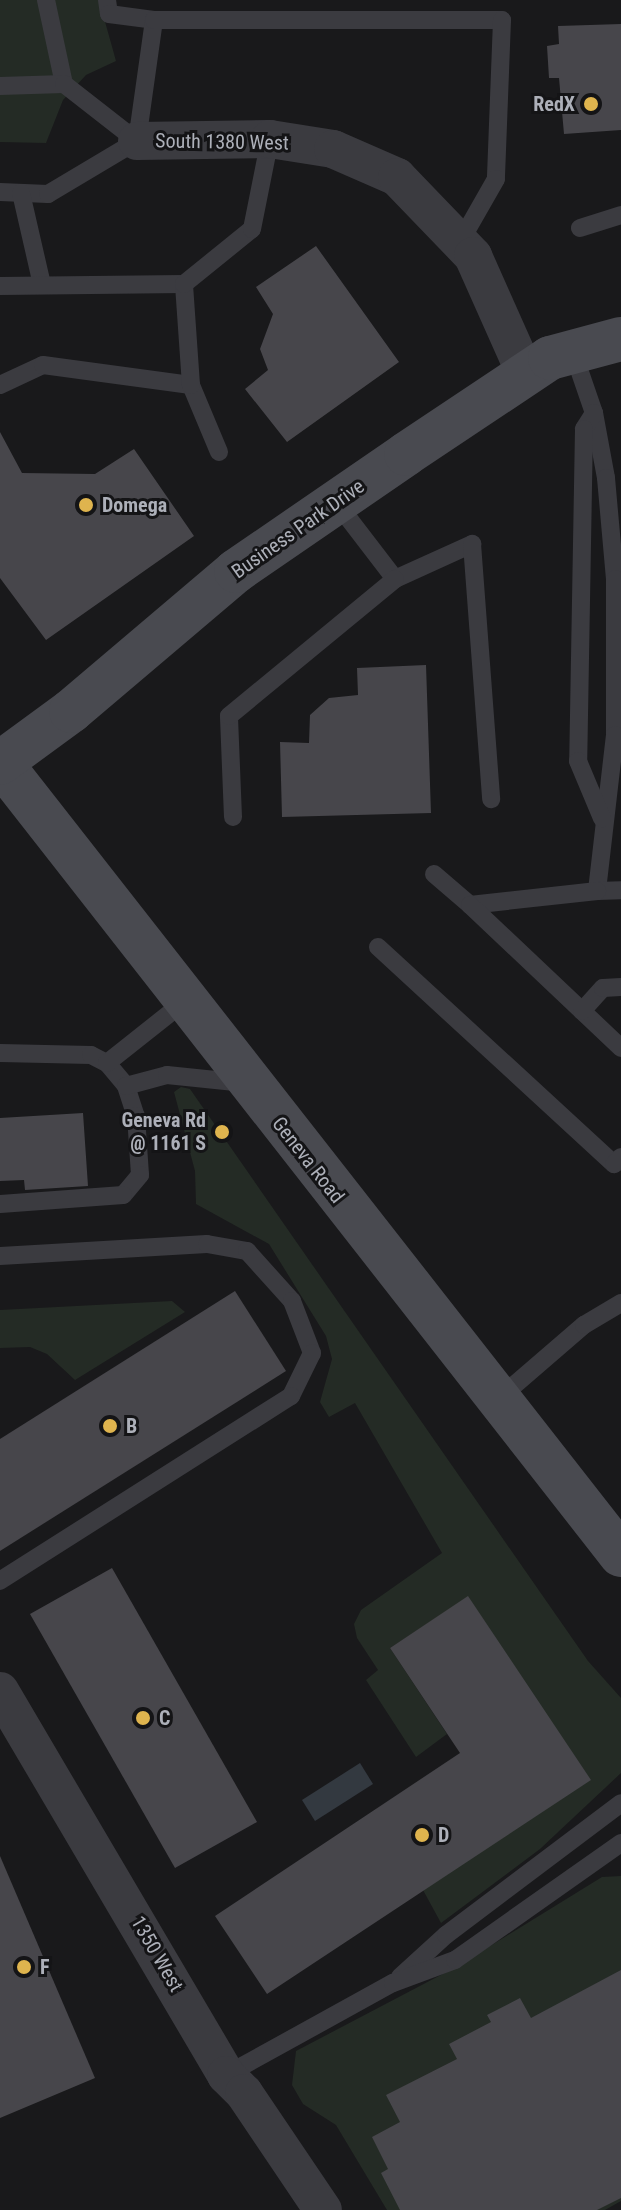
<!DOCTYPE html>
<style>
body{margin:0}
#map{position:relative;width:621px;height:2210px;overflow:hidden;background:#19191b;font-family:"Roboto Condensed",sans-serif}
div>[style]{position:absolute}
.green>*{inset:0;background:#242b25}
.water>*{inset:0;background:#333940}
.building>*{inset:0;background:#47464b}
.lane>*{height:18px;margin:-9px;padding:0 9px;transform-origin:9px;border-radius:9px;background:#3b3b40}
.street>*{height:38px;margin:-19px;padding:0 19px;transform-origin:19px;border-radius:19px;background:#3b3b40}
.secondary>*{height:44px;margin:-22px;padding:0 22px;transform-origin:22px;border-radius:22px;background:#494a50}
.dots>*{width:22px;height:22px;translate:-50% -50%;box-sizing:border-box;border:4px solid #141416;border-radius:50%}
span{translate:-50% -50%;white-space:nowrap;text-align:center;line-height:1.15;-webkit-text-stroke:6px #141416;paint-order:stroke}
.poi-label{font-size:20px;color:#adb0b9;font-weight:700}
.right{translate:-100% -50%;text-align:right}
.left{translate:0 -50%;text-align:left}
.street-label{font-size:20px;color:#adb0b9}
</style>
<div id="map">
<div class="green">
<i style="clip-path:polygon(0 0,99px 0,116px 61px,86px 75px,63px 100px,46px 143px,0 142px)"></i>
<i style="clip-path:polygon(181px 1087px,190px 1089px,588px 1661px,621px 1698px,621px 1773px,540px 1849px,441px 1923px,423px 1890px,590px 1780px,468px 1597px,390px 1648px,447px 1734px,416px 1757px,366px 1680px,378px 1670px,357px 1638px,354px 1624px,361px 1610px,442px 1553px,355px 1403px,329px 1417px,320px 1402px,332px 1359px,326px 1336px,269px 1244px,196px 1204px,195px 1171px,174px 1092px)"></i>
<i style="clip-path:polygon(172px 1301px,185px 1312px,75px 1380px,47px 1354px,30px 1347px,0 1348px,0 1310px)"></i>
<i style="clip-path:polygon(621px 1876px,621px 2201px,605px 2210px,387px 2210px,336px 2125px,303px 2104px,292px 2085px,296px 2051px,456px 1967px,602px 1877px)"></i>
</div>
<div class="water">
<i style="clip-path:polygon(360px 1763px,373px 1784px,315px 1821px,302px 1800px)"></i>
</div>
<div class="building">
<i style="clip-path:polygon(621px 24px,621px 130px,564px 134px,559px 78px,549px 78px,547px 46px,559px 44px,558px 26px)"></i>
<i style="clip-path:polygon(316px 246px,399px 362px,287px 442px,245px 389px,268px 370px,260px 349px,273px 314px,256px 287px)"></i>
<i style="clip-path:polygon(0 432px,22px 473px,95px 474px,134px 449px,194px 536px,46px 640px,0 578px)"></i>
<i style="clip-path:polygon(426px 665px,431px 813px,282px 817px,280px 742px,309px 743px,310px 715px,329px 698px,358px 695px,357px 668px)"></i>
<i style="clip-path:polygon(83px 1113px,88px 1186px,25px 1190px,24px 1180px,0 1181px,0 1118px)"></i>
<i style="clip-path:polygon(235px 1291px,286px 1371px,0 1551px,0 1439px)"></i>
<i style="clip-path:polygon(112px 1568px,257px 1822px,175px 1868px,30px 1614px)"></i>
<i style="clip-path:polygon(468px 1596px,591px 1780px,267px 1994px,215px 1916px,460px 1753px,390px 1648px)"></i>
<i style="clip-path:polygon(0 1856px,95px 2078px,0 2118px)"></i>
<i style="clip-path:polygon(621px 1970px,621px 2198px,597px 2210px,400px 2210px,381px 2173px,388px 2169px,372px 2137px,400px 2122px,386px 2095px,457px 2059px,449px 2044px,491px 2022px,487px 2015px,520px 1998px,531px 2018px)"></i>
</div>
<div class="lane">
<i style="left:46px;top:0;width:86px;rotate:77.9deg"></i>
<i style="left:107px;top:0;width:14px;rotate:82deg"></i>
<i style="left:109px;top:14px;width:45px;rotate:7.6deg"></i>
<i style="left:0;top:86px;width:64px;rotate:-1.8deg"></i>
<i style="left:64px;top:84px;width:93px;rotate:38deg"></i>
<i style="left:137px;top:141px;width:122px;rotate:-82deg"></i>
<i style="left:154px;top:20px;width:348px"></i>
<i style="left:502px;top:20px;width:159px;rotate:92.2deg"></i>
<i style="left:496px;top:179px;width:73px;rotate:119.7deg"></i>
<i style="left:0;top:192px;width:48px;rotate:2.4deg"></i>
<i style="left:48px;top:194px;width:104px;rotate:-30.8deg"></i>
<i style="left:21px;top:193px;width:94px;rotate:77.1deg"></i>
<i style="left:580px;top:228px;width:43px;rotate:-17.6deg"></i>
<i style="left:0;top:286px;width:184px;rotate:-0.6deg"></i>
<i style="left:573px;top:352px;width:65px;rotate:71deg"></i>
<i style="left:594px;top:413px;width:66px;rotate:79.5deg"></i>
<i style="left:606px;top:478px;width:101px;rotate:84.9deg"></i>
<i style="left:615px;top:579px;width:156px;rotate:90deg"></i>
<i style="left:615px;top:735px;width:157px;rotate:96.6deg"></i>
<i style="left:597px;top:891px;width:24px;rotate:-2deg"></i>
<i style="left:0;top:385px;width:47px;rotate:-24.9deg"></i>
<i style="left:43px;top:365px;width:149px;rotate:7.7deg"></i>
<i style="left:594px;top:413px;width:19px;rotate:122deg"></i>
<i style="left:584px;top:429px;width:332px;rotate:91deg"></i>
<i style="left:578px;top:761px;width:62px;rotate:67.2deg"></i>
<i style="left:219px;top:452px;width:73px;rotate:-112.7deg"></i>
<i style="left:191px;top:385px;width:101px;rotate:-94deg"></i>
<i style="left:184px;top:284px;width:87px;rotate:-39deg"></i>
<i style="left:252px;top:229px;width:92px;rotate:-78.7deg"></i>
<i style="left:336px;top:502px;width:97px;rotate:52.5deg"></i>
<i style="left:395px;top:579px;width:85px;rotate:-24.4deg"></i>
<i style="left:472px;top:544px;width:256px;rotate:85.7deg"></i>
<i style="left:233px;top:817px;width:101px;rotate:-92.3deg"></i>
<i style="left:229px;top:716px;width:215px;rotate:-39.5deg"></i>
<i style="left:434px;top:874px;width:48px;rotate:40.7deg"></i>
<i style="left:470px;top:905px;width:128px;rotate:-6.3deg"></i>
<i style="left:470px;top:905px;width:208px;rotate:43.4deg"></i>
<i style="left:378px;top:947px;width:321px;rotate:42.6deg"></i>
<i style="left:614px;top:1164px;width:10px;rotate:-45deg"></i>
<i style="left:582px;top:1011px;width:31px;rotate:-48deg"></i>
<i style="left:603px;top:988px;width:18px;rotate:-3deg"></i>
<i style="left:0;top:1053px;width:91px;rotate:1.3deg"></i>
<i style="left:91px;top:1055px;width:18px;rotate:27deg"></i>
<i style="left:107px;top:1063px;width:30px;rotate:50deg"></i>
<i style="left:126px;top:1086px;width:32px;rotate:72deg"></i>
<i style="left:136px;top:1116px;width:59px;rotate:86.1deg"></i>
<i style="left:140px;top:1175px;width:26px;rotate:130deg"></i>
<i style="left:123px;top:1195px;width:123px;rotate:175.8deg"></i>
<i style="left:107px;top:1063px;width:98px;rotate:-38.4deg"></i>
<i style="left:126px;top:1086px;width:42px;rotate:-15deg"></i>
<i style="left:167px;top:1075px;width:78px;rotate:5.9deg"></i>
<i style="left:0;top:1256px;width:207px;rotate:-3.3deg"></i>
<i style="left:207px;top:1244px;width:41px;rotate:9.9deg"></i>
<i style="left:247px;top:1251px;width:67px;rotate:48deg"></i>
<i style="left:292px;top:1301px;width:56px;rotate:69deg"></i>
<i style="left:312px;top:1353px;width:48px;rotate:116deg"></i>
<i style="left:291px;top:1396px;width:345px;rotate:147.6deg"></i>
<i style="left:497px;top:1400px;width:115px;rotate:-40.8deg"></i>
<i style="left:584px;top:1325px;width:43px;rotate:-30.7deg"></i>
<i style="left:400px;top:1977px;width:62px;rotate:-42.4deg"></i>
<i style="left:446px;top:1935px;width:219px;rotate:-37deg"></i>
<i style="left:226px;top:2075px;width:191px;rotate:-28.9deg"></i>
<i style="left:393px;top:1983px;width:66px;rotate:-20.4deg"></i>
<i style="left:455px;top:1960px;width:203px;rotate:-35.2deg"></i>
</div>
<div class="street">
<i style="left:137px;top:141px;width:133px;rotate:-0.9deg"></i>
<i style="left:270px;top:139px;width:64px;rotate:9deg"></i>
<i style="left:333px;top:149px;width:70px;rotate:23.6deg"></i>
<i style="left:397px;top:177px;width:110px;rotate:46.1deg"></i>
<i style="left:473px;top:256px;width:130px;rotate:66deg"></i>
<i style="left:0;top:1691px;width:446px;rotate:59.5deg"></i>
<i style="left:226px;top:2075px;width:25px;rotate:45deg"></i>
<i style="left:244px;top:2093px;width:141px;rotate:56deg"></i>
</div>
<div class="secondary">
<i style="left:0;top:762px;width:1007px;rotate:51.94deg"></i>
<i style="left:0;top:763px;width:88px;rotate:-36.2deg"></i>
<i style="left:71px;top:711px;width:216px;rotate:-40.3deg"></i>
<i style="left:236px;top:571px;width:206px;rotate:-34.5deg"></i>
<i style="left:406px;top:454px;width:173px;rotate:-33.7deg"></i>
<i style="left:550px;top:358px;width:73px;rotate:-15deg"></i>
</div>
<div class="dots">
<i style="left:591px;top:104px;background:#dfb44e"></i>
<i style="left:86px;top:505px;background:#dfb44e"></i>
<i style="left:222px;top:1132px;background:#dfb44e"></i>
<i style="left:110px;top:1426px;background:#dfb44e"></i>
<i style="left:143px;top:1718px;background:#dfb44e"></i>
<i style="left:422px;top:1835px;background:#dfb44e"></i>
<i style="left:24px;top:1967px;background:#dfb44e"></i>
</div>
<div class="poi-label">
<span class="right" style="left:575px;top:104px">RedX</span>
<span class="left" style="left:102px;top:505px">Domega</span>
<span class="right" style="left:206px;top:1132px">Geneva Rd<br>@ 1161 S</span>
<span class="left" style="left:126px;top:1426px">B</span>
<span class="left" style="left:159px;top:1718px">C</span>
<span class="left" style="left:438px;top:1835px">D</span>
<span class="left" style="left:40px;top:1967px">F</span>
</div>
<div class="street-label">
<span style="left:222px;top:142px;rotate:1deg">South 1380 West</span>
<span style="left:298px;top:529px;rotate:-35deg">Business Park Drive</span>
<span style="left:308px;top:1160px;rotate:52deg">Geneva Road</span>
<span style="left:157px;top:1954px;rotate:60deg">1350 West</span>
</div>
</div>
